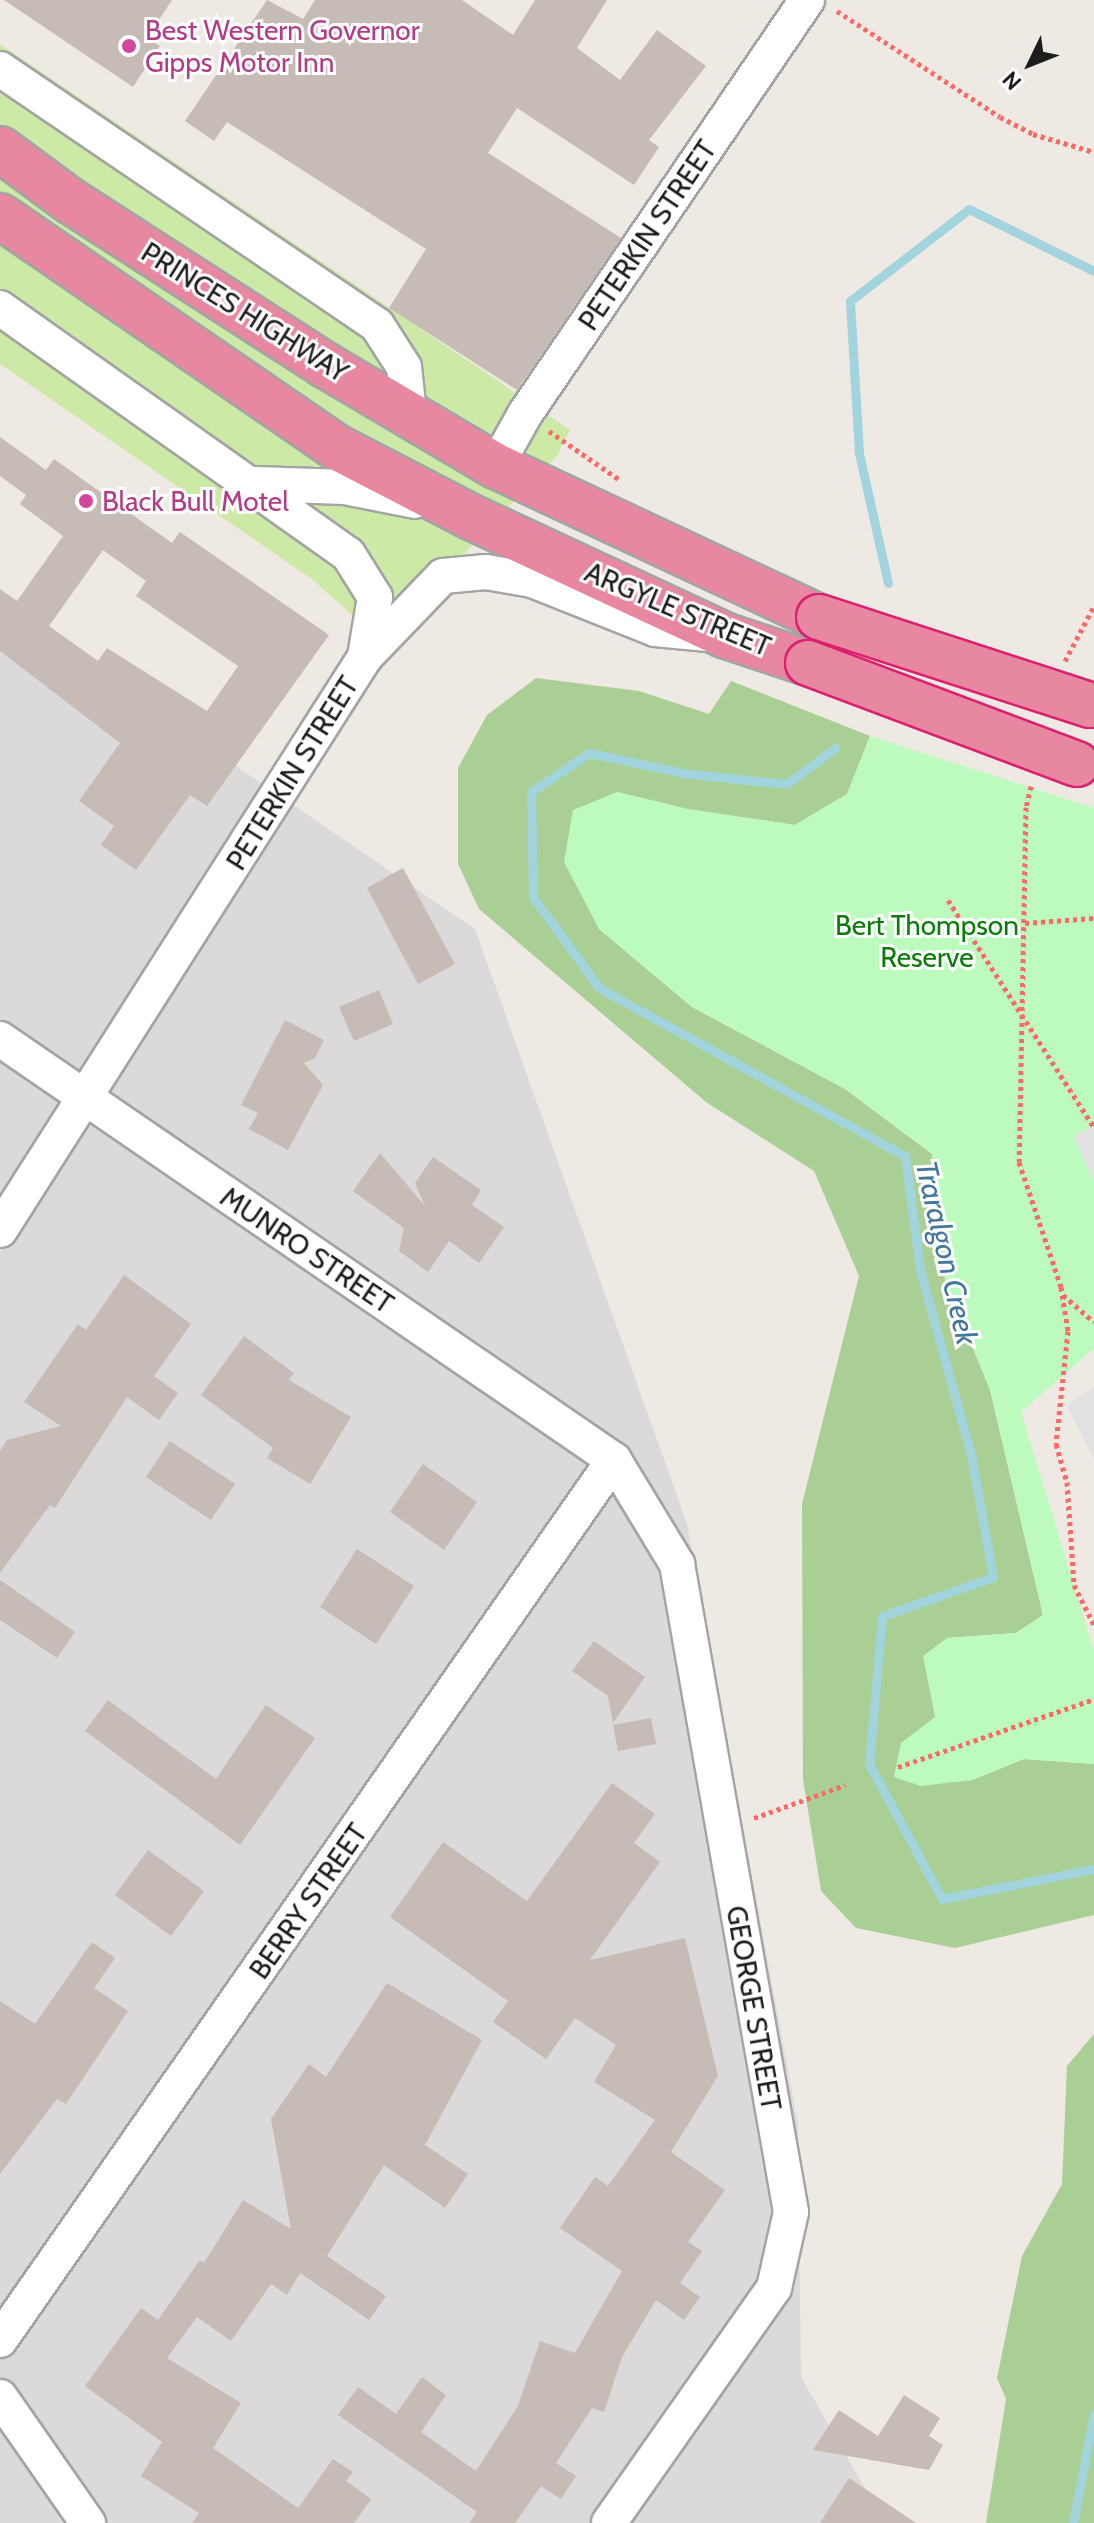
<!DOCTYPE html>
<style>
body{margin:0}
#map{position:relative;width:1094px;height:2523px;overflow:hidden;background:#eee9e2;font-family:Cabin,sans-serif}
div>[style]{position:absolute}
.residential>*{inset:0;background:#dbd9da}
.grass>*{inset:0;background:#cceaa6}
.forest>*{inset:0;background:#aacf95}
.park>*{inset:0;background:#bdfabd}
.parking>*{inset:0;background:#e1e1e1}
.stream>*{height:9px;margin:-4.5px;padding:0 4.5px;transform-origin:4.5px;border-radius:4.5px;background:#a1d4dd}
.building>*{inset:0;background:#c6bbb5}
.path>*{height:5px;margin-top:-2.5px;transform-origin:0;background:repeating-linear-gradient(90deg,#fd6964 0 4px,transparent 0 8px)}
.roads{filter:drop-shadow(2px 0 #a4a4a4) drop-shadow(-2px 0 #a4a4a4) drop-shadow(0 2px #a4a4a4) drop-shadow(0 -2px #a4a4a4)}
.minor>*{height:34px;margin:-17px;padding:0 17px;transform-origin:17px;border-radius:17px;background:#fff}
.highway>*{height:44px;margin:-22px;padding:0 22px;transform-origin:22px;border-radius:22px;background:#e887a0}
.bridges{filter:drop-shadow(2px 0 #dc206e) drop-shadow(-2px 0 #dc206e) drop-shadow(0 2px #dc206e) drop-shadow(0 -2px #dc206e)}
.highway-bridge>*{height:44px;margin:-22px;padding:0 22px;transform-origin:22px;border-radius:22px;background:#e887a0}
.dots>*{width:22px;height:22px;translate:-50% -50%;box-sizing:border-box;border:4px solid #fff;border-radius:50%}
span{translate:-50% -50%;white-space:nowrap;text-align:center;line-height:1.15;-webkit-text-stroke:6px #fff;paint-order:stroke}
.hotel-label{font-size:28px;color:#b23c85}
.left{translate:0 -50%;text-align:left}
.street-label{font-size:28px;color:#1d1d1d}
.park-label{font-size:28px;color:#097c0a}
.water-label{font-size:30px;color:#42779e;font-style:italic}
.north{position:absolute;left:990px;top:24px;width:80px;height:80px;-webkit-text-stroke:6px #fff;paint-order:stroke;rotate:227deg;font-size:22px;font-weight:700;line-height:32px;text-align:center;color:#1d1d1d}
.north::after{content:'';display:block;margin:auto;width:28px;height:36px;background:#1d1d1d;clip-path:polygon(50% 0,100% 100%,50% 72%,0 100%)}
</style>
<div id="map">
<div class="residential">
<i style="clip-path:polygon(0 605px,475px 929px,687px 1524px,798px 2125px,801px 2377px,885px 2523px,0 2523px)"></i>
</div>
<div class="grass">
<i style="clip-path:polygon(0 44px,570px 430px,557px 456px,381px 641px,313px 580px,0 364px)"></i>
</div>
<div class="forest">
<i style="clip-path:polygon(536px 678px,639px 691px,709px 714px,731px 681px,870px 736px,847px 794px,795px 825px,687px 809px,617px 792px,599px 929px,692px 1007px,845px 1089px,932px 1154px,945px 1279px,990px 1390px,1043px 1615px,1016px 1633px,947px 1638px,935px 1718px,901px 1743px,972px 1780px,1024px 1759px,1094px 1764px,1094px 1915px,955px 1948px,856px 1928px,821px 1891px,803px 1779px,802px 1504px,859px 1276px,814px 1171px,706px 1102px,479px 909px,458px 864px,458px 768px,487px 715px)"></i>
<i style="clip-path:polygon(1094px 2034px,1094px 2523px,986px 2523px,1006px 2399px,997px 2378px,1022px 2256px,1062px 2184px,1067px 2066px)"></i>
</div>
<div class="park">
<i style="clip-path:polygon(870px 736px,1094px 808px,1094px 1126px,1074px 1136px,1094px 1182px,1094px 1348px,1021px 1412px,1094px 1651px,1094px 1764px,1024px 1759px,972px 1780px,921px 1786px,894px 1777px,901px 1743px,935px 1717px,923px 1656px,947px 1638px,1016px 1633px,1043px 1615px,990px 1390px,945px 1279px,932px 1154px,845px 1089px,692px 1007px,599px 929px,564px 862px,573px 810px,617px 792px,687px 809px,795px 825px,847px 794px)"></i>
</div>
<div class="parking">
<i style="clip-path:polygon(1094px 1126px,1094px 1182px,1074px 1136px)"></i>
<i style="clip-path:polygon(1094px 1387px,1094px 1459px,1067px 1406px)"></i>
</div>
<div class="stream">
<i style="left:888px;top:583px;width:133px;rotate:-102.6deg"></i>
<i style="left:859px;top:453px;width:152px;rotate:-93.4deg"></i>
<i style="left:850px;top:301px;width:150px;rotate:-37.7deg"></i>
<i style="left:969px;top:209px;width:140px;rotate:26.4deg"></i>
<i style="left:835px;top:748px;width:60px;rotate:143.1deg"></i>
<i style="left:787px;top:784px;width:100px;rotate:-174.2deg"></i>
<i style="left:688px;top:774px;width:101px;rotate:-168deg"></i>
<i style="left:589px;top:753px;width:70px;rotate:146.1deg"></i>
<i style="left:531px;top:792px;width:105px;rotate:88.9deg"></i>
<i style="left:533px;top:897px;width:112px;rotate:54deg"></i>
<i style="left:599px;top:988px;width:349px;rotate:28.8deg"></i>
<i style="left:905px;top:1156px;width:115px;rotate:82.5deg"></i>
<i style="left:920px;top:1270px;width:192px;rotate:74.6deg"></i>
<i style="left:971px;top:1455px;width:124px;rotate:79.8deg"></i>
<i style="left:993px;top:1577px;width:118px;rotate:160.6deg"></i>
<i style="left:882px;top:1616px;width:149px;rotate:95deg"></i>
<i style="left:869px;top:1764px;width:153px;rotate:61.6deg"></i>
<i style="left:942px;top:1899px;width:155px;rotate:-11.2deg"></i>
<i style="left:1073px;top:2523px;width:112px;rotate:-79.2deg"></i>
</div>
<div class="building">
<i style="clip-path:polygon(4px 0,172px 0,147px 38px,160px 46px,133px 87px)"></i>
<i style="clip-path:polygon(267px 0,303px 19px,315px 0,462px 0,513px 35px,535px 0,607px 0,577px 48px,620px 80px,657px 30px,706px 66px,649px 140px,659px 147px,634px 185px,517px 108px,488px 153px,621px 238px,517px 390px,389px 308px,426px 249px,227px 122px,214px 141px,185px 121px)"></i>
<i style="clip-path:polygon(evenodd,0 437px,46px 470px,54px 459px,172px 543px,180px 532px,329px 635px,207px 806px,190px 795px,136px 870px,101px 845px,114px 826px,79px 801px,120px 743px,0 651px,0 589px,17px 601px,63px 536px,20px 504px,26px 495px,0 476px,0 437px,103px 550px,146px 581px,136px 596px,238px 666px,207px 711px,107px 648px,98px 661px,49px 626px,103px 550px)"></i>
<i style="clip-path:polygon(403px 868px,455px 964px,418px 984px,367px 888px)"></i>
<i style="clip-path:polygon(379px 990px,393px 1024px,354px 1041px,339px 1007px)"></i>
<i style="clip-path:polygon(285px 1020px,324px 1040px,315px 1058px,304px 1063px,323px 1085px,288px 1150px,249px 1129px,258px 1113px,241px 1105px)"></i>
<i style="clip-path:polygon(380px 1153px,425px 1206px,415px 1183px,433px 1157px,481px 1190px,472px 1205px,504px 1227px,479px 1263px,449px 1241px,428px 1272px,399px 1251px,404px 1228px,353px 1191px)"></i>
<i style="clip-path:polygon(124px 1275px,191px 1324px,154px 1376px,178px 1393px,159px 1420px,127px 1397px,55px 1508px,50px 1505px,0 1573px,0 1451px,7px 1440px,61px 1426px,24px 1402px,78px 1324px,86px 1330px)"></i>
<i style="clip-path:polygon(244px 1336px,294px 1373px,289px 1380px,351px 1417px,310px 1484px,267px 1458px,273px 1448px,201px 1395px)"></i>
<i style="clip-path:polygon(170px 1441px,235px 1484px,211px 1520px,146px 1477px)"></i>
<i style="clip-path:polygon(423px 1464px,477px 1502px,444px 1550px,390px 1512px)"></i>
<i style="clip-path:polygon(357px 1549px,414px 1586px,376px 1644px,320px 1607px)"></i>
<i style="clip-path:polygon(0 1580px,75px 1632px,57px 1658px,0 1620px)"></i>
<i style="clip-path:polygon(594px 1641px,645px 1677px,613px 1723px,608px 1696px,572px 1671px)"></i>
<i style="clip-path:polygon(108px 1700px,216px 1779px,266px 1705px,315px 1738px,240px 1845px,85px 1731px)"></i>
<i style="clip-path:polygon(651px 1718px,656px 1744px,618px 1751px,613px 1725px)"></i>
<i style="clip-path:polygon(612px 1783px,655px 1814px,634px 1843px,660px 1862px,590px 1960px,685px 1938px,718px 2076px,671px 2152px,725px 2190px,688px 2242px,702px 2251px,680px 2283px,700px 2297px,684px 2320px,656px 2300px,622px 2357px,604px 2412px,592px 2408px,556px 2463px,576px 2476px,561px 2499px,541px 2486px,515px 2523px,469px 2523px,477px 2512px,338px 2415px,358px 2387px,396px 2414px,422px 2377px,446px 2395px,421px 2432px,476px 2471px,518px 2406px,540px 2341px,575px 2353px,622px 2271px,560px 2228px,595px 2177px,608px 2186px,655px 2120px,594px 2082px,616px 2045px,575px 2018px,546px 2059px,493px 2022px,508px 2001px,390px 1917px,443px 1842px,527px 1901px)"></i>
<i style="clip-path:polygon(148px 1850px,204px 1891px,171px 1936px,115px 1895px)"></i>
<i style="clip-path:polygon(92px 1942px,115px 1958px,94px 1988px,128px 2011px,66px 2104px,57px 2099px,0 2174px,0 2001px,35px 2024px)"></i>
<i style="clip-path:polygon(387px 1983px,482px 2040px,425px 2145px,468px 2174px,445px 2208px,384px 2165px,327px 2256px,386px 2296px,369px 2320px,300px 2273px,287px 2295px,271px 2284px,231px 2341px,197px 2317px,167px 2358px,241px 2403px,213px 2448px,298px 2508px,333px 2459px,353px 2472px,346px 2481px,371px 2499px,354px 2523px,192px 2523px,199px 2513px,141px 2476px,162px 2442px,85px 2386px,141px 2308px,158px 2320px,200px 2260px,204px 2263px,243px 2200px,291px 2229px,271px 2119px,309px 2064px,326px 2077px)"></i>
<i style="clip-path:polygon(904px 2395px,940px 2418px,929px 2436px,943px 2445px,929px 2470px,813px 2450px,839px 2410px,878px 2436px)"></i>
<i style="clip-path:polygon(849px 2478px,916px 2523px,820px 2523px)"></i>
</div>
<div class="path">
<i style="left:837px;top:11px;width:194px;rotate:33deg"></i>
<i style="left:1000px;top:117px;width:37px;rotate:27deg"></i>
<i style="left:1033px;top:134px;width:64px;rotate:16.4deg"></i>
<i style="left:549px;top:431px;width:86px;rotate:34.6deg"></i>
<i style="left:1065px;top:661px;width:62px;rotate:-62.2deg"></i>
<i style="left:1031px;top:786px;width:22px;rotate:103deg"></i>
<i style="left:1026px;top:807px;width:355px;rotate:91.1deg"></i>
<i style="left:1019px;top:1162px;width:132px;rotate:71.4deg"></i>
<i style="left:1061px;top:1287px;width:45px;rotate:81deg"></i>
<i style="left:1068px;top:1331px;width:114px;rotate:96.1deg"></i>
<i style="left:1056px;top:1444px;width:40px;rotate:74deg"></i>
<i style="left:1067px;top:1482px;width:103px;rotate:86.1deg"></i>
<i style="left:1074px;top:1585px;width:45px;rotate:63.4deg"></i>
<i style="left:948px;top:900px;width:269px;rotate:57.3deg"></i>
<i style="left:1025px;top:923px;width:69px;rotate:-4.1deg"></i>
<i style="left:1063px;top:1295px;width:41px;rotate:41.1deg"></i>
<i style="left:898px;top:1767px;width:207px;rotate:-19.1deg"></i>
<i style="left:754px;top:1818px;width:97px;rotate:-19.9deg"></i>
</div>
<div class="roads">
<div class="minor">
<i style="left:0;top:69px;width:456px;rotate:34.2deg"></i>
<i style="left:377px;top:325px;width:50px;rotate:57.3deg"></i>
<i style="left:404px;top:367px;width:46px;rotate:83.8deg"></i>
<i style="left:0;top:308px;width:426px;rotate:35.3deg"></i>
<i style="left:348px;top:554px;width:51px;rotate:57.9deg"></i>
<i style="left:375px;top:597px;width:61px;rotate:99.5deg"></i>
<i style="left:496px;top:466px;width:60px;rotate:-60.9deg"></i>
<i style="left:525px;top:414px;width:501px;rotate:-55.74deg"></i>
<i style="left:256px;top:484px;width:89px;rotate:1.9deg"></i>
<i style="left:345px;top:487px;width:71px;rotate:11.3deg"></i>
<i style="left:0;top:1039px;width:744px;rotate:34.44deg"></i>
<i style="left:614px;top:1460px;width:122px;rotate:58.8deg"></i>
<i style="left:677px;top:1564px;width:658px;rotate:80.02deg"></i>
<i style="left:791px;top:2212px;width:78px;rotate:102.6deg"></i>
<i style="left:774px;top:2288px;width:287px;rotate:125.1deg"></i>
<i style="left:0;top:1230px;width:679px;rotate:-57.5deg"></i>
<i style="left:365px;top:657px;width:112px;rotate:-46.1deg"></i>
<i style="left:443px;top:576px;width:43px;rotate:-5.3deg"></i>
<i style="left:486px;top:572px;width:47px;rotate:9.9deg"></i>
<i style="left:532px;top:580px;width:132px;rotate:21.7deg"></i>
<i style="left:655px;top:629px;width:53px;rotate:5.4deg"></i>
<i style="left:0;top:2340px;width:1073px;rotate:-55.1deg"></i>
<i style="left:0;top:2397px;width:154px;rotate:55.1deg"></i>
</div>
<div class="highway">
<i style="left:0;top:149px;width:86px;rotate:36.5deg"></i>
<i style="left:69px;top:200px;width:305px;rotate:32.8deg"></i>
<i style="left:325px;top:365px;width:199px;rotate:30.6deg"></i>
<i style="left:496px;top:466px;width:357px;rotate:25.1deg"></i>
<i style="left:0;top:216px;width:410px;rotate:34.5deg"></i>
<i style="left:338px;top:448px;width:148px;rotate:27.4deg"></i>
<i style="left:469px;top:516px;width:281px;rotate:25deg"></i>
<i style="left:724px;top:635px;width:89px;rotate:18.4deg"></i>
</div>
</div>
<div class="bridges">
<div class="highway-bridge">
<i style="left:819px;top:617px;width:285px;rotate:18deg"></i>
<i style="left:808px;top:663px;width:287px;rotate:20.6deg"></i>
</div>
</div>
<div class="dots">
<i style="left:129px;top:46px;background:#d1479c"></i>
<i style="left:86px;top:501px;background:#d1479c"></i>
</div>
<div class="hotel-label">
<span class="left" style="left:145px;top:46px">Best Western Governor<br>Gipps Motor Inn</span>
<span class="left" style="left:102px;top:501px">Black Bull Motel</span>
</div>
<div class="street-label">
<span style="left:647px;top:235px;rotate:-56deg">PETERKIN STREET</span>
<span style="left:245px;top:312px;rotate:32deg">PRINCES HIGHWAY</span>
<span style="left:678px;top:609px;rotate:23deg">ARGYLE STREET</span>
<span style="left:292px;top:773px;rotate:-58deg">PETERKIN STREET</span>
<span style="left:307px;top:1250px;rotate:34deg">MUNRO STREET</span>
<span style="left:308px;top:1901px;rotate:-55deg">BERRY STREET</span>
<span style="left:754px;top:2008px;rotate:80deg">GEORGE STREET</span>
</div>
<div class="park-label">
<span style="left:927px;top:941px">Bert Thompson<br>Reserve</span>
</div>
<div class="water-label">
<span style="left:946px;top:1253px;rotate:77deg">Traralgon Creek</span>
</div>
<div class="north">N</div>
</div>
